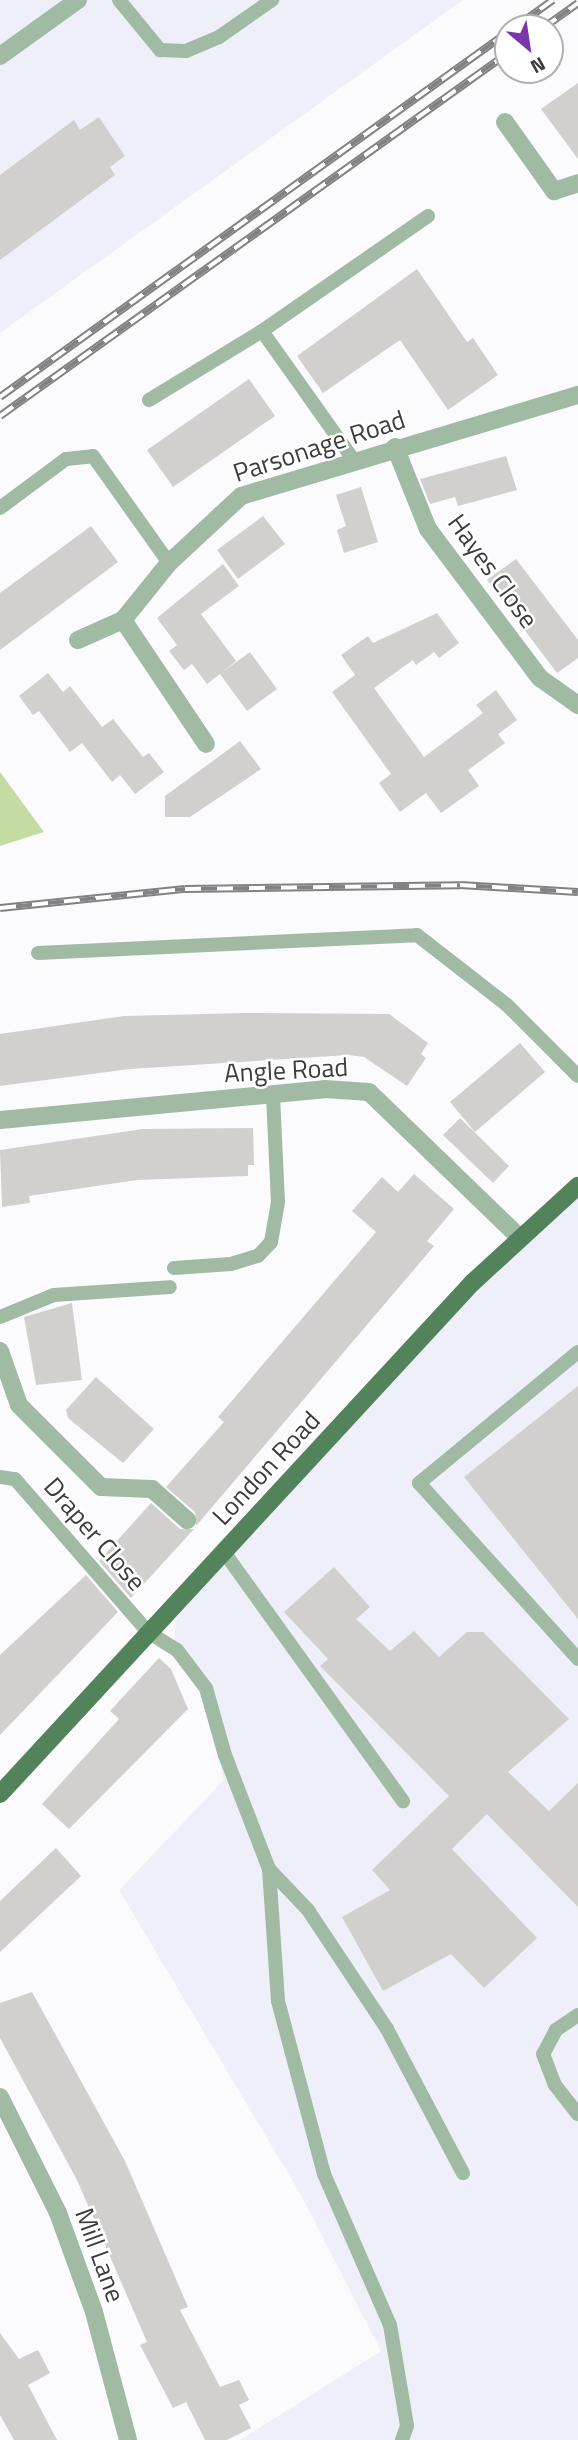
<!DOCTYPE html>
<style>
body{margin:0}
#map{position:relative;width:578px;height:2440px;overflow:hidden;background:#fbfbfd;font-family:"Titillium Web",sans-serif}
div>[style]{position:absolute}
.built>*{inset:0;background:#eeeff9}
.green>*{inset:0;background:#c4dba2}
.building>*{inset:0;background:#d1d0ce}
.lane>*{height:14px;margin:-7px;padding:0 7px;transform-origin:7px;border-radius:7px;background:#a0baa4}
.street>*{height:18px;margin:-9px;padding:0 9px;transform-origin:9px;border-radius:9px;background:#a0baa4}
.primary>*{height:18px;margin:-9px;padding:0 9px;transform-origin:9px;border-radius:9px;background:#52835b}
.rail>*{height:8px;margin-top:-4px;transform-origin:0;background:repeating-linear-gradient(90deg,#fff 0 16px,#828283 0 32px);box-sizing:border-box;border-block:2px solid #828283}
span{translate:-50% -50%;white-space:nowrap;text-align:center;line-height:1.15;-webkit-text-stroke:5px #fff;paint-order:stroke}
.street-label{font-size:26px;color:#3c3c3c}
.north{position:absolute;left:494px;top:14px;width:70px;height:70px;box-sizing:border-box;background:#fff;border:2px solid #b1b1b1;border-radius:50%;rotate:151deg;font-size:19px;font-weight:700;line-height:28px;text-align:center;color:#3c3c3c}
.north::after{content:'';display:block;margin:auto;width:24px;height:32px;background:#7b36a9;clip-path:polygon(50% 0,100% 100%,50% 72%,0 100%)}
</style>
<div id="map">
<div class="built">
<i style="clip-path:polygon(0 0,463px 0,0 333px)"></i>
<i style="clip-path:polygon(578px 1186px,578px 2440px,240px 2440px,381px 2351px,301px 2195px,119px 1890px,224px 1780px,194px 1672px,173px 1650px,178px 1602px)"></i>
</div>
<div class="green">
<i style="clip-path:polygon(0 772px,44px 832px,0 846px)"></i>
</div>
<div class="building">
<i style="clip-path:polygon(578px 83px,578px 159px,541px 109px)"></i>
<i style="clip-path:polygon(99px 117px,125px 156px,110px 167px,115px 175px,0 260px,0 175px,74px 120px,80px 130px)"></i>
<i style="clip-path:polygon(417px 269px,467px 342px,473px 338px,498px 375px,448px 410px,400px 340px,323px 393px,297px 356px)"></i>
<i style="clip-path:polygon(249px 379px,275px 416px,173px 487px,147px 450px)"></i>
<i style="clip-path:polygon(506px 456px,517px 490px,458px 506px,455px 497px,430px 504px,420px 479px)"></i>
<i style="clip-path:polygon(361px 487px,378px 542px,344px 553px,337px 530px,346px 526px,336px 495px)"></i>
<i style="clip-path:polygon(263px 516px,285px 544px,238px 579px,217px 550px)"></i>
<i style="clip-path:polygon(91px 526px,118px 562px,0 650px,0 593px)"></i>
<i style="clip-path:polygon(516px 559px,578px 640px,578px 658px,557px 673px,487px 580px)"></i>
<i style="clip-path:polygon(223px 564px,239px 586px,201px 614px,236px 661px,221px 673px,250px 652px,277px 689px,247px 711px,220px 674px,207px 684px,192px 664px,184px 670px,169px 651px,177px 645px,157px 618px)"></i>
<i style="clip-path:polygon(437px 613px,459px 643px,439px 658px,434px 652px,416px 665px,413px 660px,374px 688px,424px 757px,483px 713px,476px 705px,496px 690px,517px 720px,498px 734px,505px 743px,468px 770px,479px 786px,441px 813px,426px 793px,400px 812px,379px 783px,391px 774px,332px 692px,355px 675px,341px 655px,368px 636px,373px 643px)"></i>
<i style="clip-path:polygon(48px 673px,63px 692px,70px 686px,102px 727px,113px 719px,143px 757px,149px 753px,164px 772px,135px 794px,120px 775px,112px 782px,82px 743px,70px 752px,39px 711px,33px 715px,19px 696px)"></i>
<i style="clip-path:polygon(240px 741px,261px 769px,190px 817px,165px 817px,165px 796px)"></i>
<i style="clip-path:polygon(246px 1013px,389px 1014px,428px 1043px,421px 1054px,426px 1058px,407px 1086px,364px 1057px,349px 1055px,130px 1069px,0 1086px,0 1034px,124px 1016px)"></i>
<i style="clip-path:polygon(520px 1043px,545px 1072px,475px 1132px,450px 1102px)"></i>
<i style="clip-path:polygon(460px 1118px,509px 1166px,493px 1183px,443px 1135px)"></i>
<i style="clip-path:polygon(253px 1128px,254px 1165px,248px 1165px,248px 1176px,137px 1180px,29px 1196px,30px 1203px,2px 1207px,0 1150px,143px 1129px)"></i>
<i style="clip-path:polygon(414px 1174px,454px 1209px,427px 1241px,434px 1246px,196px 1526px,195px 1512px,166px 1487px,224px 1422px,218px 1417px,376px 1232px,352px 1211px,382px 1177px,398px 1192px)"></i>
<i style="clip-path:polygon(72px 1303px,82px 1380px,36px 1385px,24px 1317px)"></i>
<i style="clip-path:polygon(96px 1377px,154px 1429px,123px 1463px,68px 1418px,66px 1410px)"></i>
<i style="clip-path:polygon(578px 1386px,578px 1619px,464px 1477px)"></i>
<i style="clip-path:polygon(151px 1503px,180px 1529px,194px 1529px,131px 1598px,99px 1561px)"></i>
<i style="clip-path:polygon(334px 1567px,370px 1607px,356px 1619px,390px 1651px,414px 1631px,439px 1657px,467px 1632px,483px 1632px,569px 1719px,508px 1772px,549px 1811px,578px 1783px,578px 1907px,487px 1814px,452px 1849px,537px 1938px,484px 1988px,451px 1954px,383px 1991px,342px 1917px,390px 1890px,372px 1870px,449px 1796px,320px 1666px,328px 1659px,284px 1612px)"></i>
<i style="clip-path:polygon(86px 1575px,118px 1612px,0 1735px,0 1655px)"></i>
<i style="clip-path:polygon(159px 1658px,171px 1669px,188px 1709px,69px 1829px,42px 1804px,119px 1719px,110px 1711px)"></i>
<i style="clip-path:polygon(56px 1848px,81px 1876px,0 1952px,0 1901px)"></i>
<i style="clip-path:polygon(32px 1992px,125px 2161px,188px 2307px,180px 2310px,220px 2387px,239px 2380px,249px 2400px,239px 2405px,251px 2428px,227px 2440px,205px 2440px,186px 2402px,173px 2408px,140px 2345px,147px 2342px,77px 2180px,0 2038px,0 2003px)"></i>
<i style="clip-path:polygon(0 2333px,19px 2359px,38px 2350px,50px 2373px,28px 2385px,57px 2440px,14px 2440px,0 2415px)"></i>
</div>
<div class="lane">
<i style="left:119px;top:0;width:65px;rotate:50.6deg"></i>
<i style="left:160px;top:50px;width:26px;rotate:2deg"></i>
<i style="left:186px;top:51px;width:36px;rotate:-23deg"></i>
<i style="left:219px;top:37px;width:65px;rotate:-34.9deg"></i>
<i style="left:262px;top:331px;width:157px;rotate:54.6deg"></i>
<i style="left:149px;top:400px;width:132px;rotate:-31.4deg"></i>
<i style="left:262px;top:331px;width:202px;rotate:-34.7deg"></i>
<i style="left:0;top:508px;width:82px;rotate:-36.6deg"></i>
<i style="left:66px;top:459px;width:27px;rotate:-6deg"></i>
<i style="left:93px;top:456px;width:131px;rotate:54.6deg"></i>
<i style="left:38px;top:953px;width:379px;rotate:-2.7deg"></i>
<i style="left:417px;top:935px;width:114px;rotate:37.9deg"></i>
<i style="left:507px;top:1005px;width:100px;rotate:45deg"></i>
<i style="left:174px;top:1268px;width:57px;rotate:-4deg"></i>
<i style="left:231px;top:1264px;width:28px;rotate:-17deg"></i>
<i style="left:258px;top:1256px;width:19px;rotate:-47deg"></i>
<i style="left:271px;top:1242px;width:41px;rotate:-80.1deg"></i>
<i style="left:278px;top:1202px;width:107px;rotate:-92.7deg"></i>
<i style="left:0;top:1317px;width:58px;rotate:-22.2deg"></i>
<i style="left:54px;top:1295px;width:116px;rotate:-3.9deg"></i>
<i style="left:578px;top:1352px;width:206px;rotate:140.5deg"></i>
<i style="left:419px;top:1483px;width:237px;rotate:47.9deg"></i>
<i style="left:0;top:1477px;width:15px;rotate:8deg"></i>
<i style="left:15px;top:1479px;width:203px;rotate:49deg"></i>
<i style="left:148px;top:1632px;width:34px;rotate:32deg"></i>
<i style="left:177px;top:1650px;width:48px;rotate:52.7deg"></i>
<i style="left:206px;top:1688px;width:70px;rotate:74.2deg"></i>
<i style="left:225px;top:1755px;width:122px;rotate:68.9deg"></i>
<i style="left:269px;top:1869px;width:57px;rotate:46.4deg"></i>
<i style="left:308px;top:1910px;width:143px;rotate:56.4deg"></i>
<i style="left:387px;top:2029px;width:163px;rotate:62.2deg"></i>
<i style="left:224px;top:1552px;width:307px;rotate:54.3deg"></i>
<i style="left:269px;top:1869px;width:132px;rotate:86.1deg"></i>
<i style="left:278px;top:2001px;width:179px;rotate:75.1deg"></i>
<i style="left:324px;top:2174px;width:165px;rotate:66.4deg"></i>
<i style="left:390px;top:2325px;width:102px;rotate:80.4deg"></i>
<i style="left:407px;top:2426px;width:15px;rotate:110deg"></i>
<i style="left:578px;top:2015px;width:27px;rotate:146deg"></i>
<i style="left:556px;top:2030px;width:27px;rotate:118deg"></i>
<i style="left:543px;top:2054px;width:33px;rotate:69deg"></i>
<i style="left:555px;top:2085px;width:37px;rotate:52deg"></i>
</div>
<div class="street">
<i style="left:0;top:56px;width:96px;rotate:-35.7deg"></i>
<i style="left:505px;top:122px;width:85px;rotate:54.6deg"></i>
<i style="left:554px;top:191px;width:25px;rotate:-18deg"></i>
<i style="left:395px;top:447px;width:88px;rotate:68.1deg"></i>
<i style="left:428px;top:529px;width:186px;rotate:53.1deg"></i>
<i style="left:540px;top:678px;width:47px;rotate:35.4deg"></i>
<i style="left:123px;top:620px;width:149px;rotate:56.2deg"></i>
<i style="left:78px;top:640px;width:49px;rotate:-24deg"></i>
<i style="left:123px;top:620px;width:73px;rotate:-51.1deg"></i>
<i style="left:169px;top:563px;width:98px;rotate:-42.9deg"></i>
<i style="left:241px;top:496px;width:352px;rotate:-16.7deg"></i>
<i style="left:0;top:1120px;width:326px;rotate:-5.4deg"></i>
<i style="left:325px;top:1089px;width:44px;rotate:3.9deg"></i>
<i style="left:369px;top:1092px;width:207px;rotate:44deg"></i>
<i style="left:0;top:1351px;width:57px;rotate:70.6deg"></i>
<i style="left:19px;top:1405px;width:116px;rotate:45deg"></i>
<i style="left:101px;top:1487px;width:51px;rotate:2.2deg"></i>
<i style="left:152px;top:1489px;width:47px;rotate:41.5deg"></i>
<i style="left:0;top:2097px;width:130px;rotate:63.4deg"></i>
<i style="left:58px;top:2213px;width:105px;rotate:70deg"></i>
<i style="left:94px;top:2312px;width:132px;rotate:75.1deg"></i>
</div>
<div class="primary">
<i style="left:0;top:1794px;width:696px;rotate:-47.27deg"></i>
<i style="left:472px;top:1283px;width:144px;rotate:-42.5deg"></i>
</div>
<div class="rail">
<i style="left:514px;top:28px;width:48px;rotate:-35.7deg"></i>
<i style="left:543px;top:28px;width:43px;rotate:-35.5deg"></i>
<i style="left:0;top:397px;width:626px;rotate:-35.7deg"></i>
<i style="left:0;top:416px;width:624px;rotate:-35.55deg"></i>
<i style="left:0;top:908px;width:186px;rotate:-5.9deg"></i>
<i style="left:185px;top:889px;width:275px;rotate:-0.8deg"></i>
<i style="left:460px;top:885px;width:118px;rotate:3.4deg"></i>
</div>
<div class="street-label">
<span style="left:319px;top:446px;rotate:-18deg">Parsonage Road</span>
<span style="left:493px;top:571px;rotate:54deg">Hayes Close</span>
<span style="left:286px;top:1070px;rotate:-3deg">Angle Road</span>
<span style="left:266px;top:1468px;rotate:-47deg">London Road</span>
<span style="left:95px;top:1534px;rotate:49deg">Draper Close</span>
<span style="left:100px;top:2255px;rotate:70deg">Mill Lane</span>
</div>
<div class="north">N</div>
</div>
